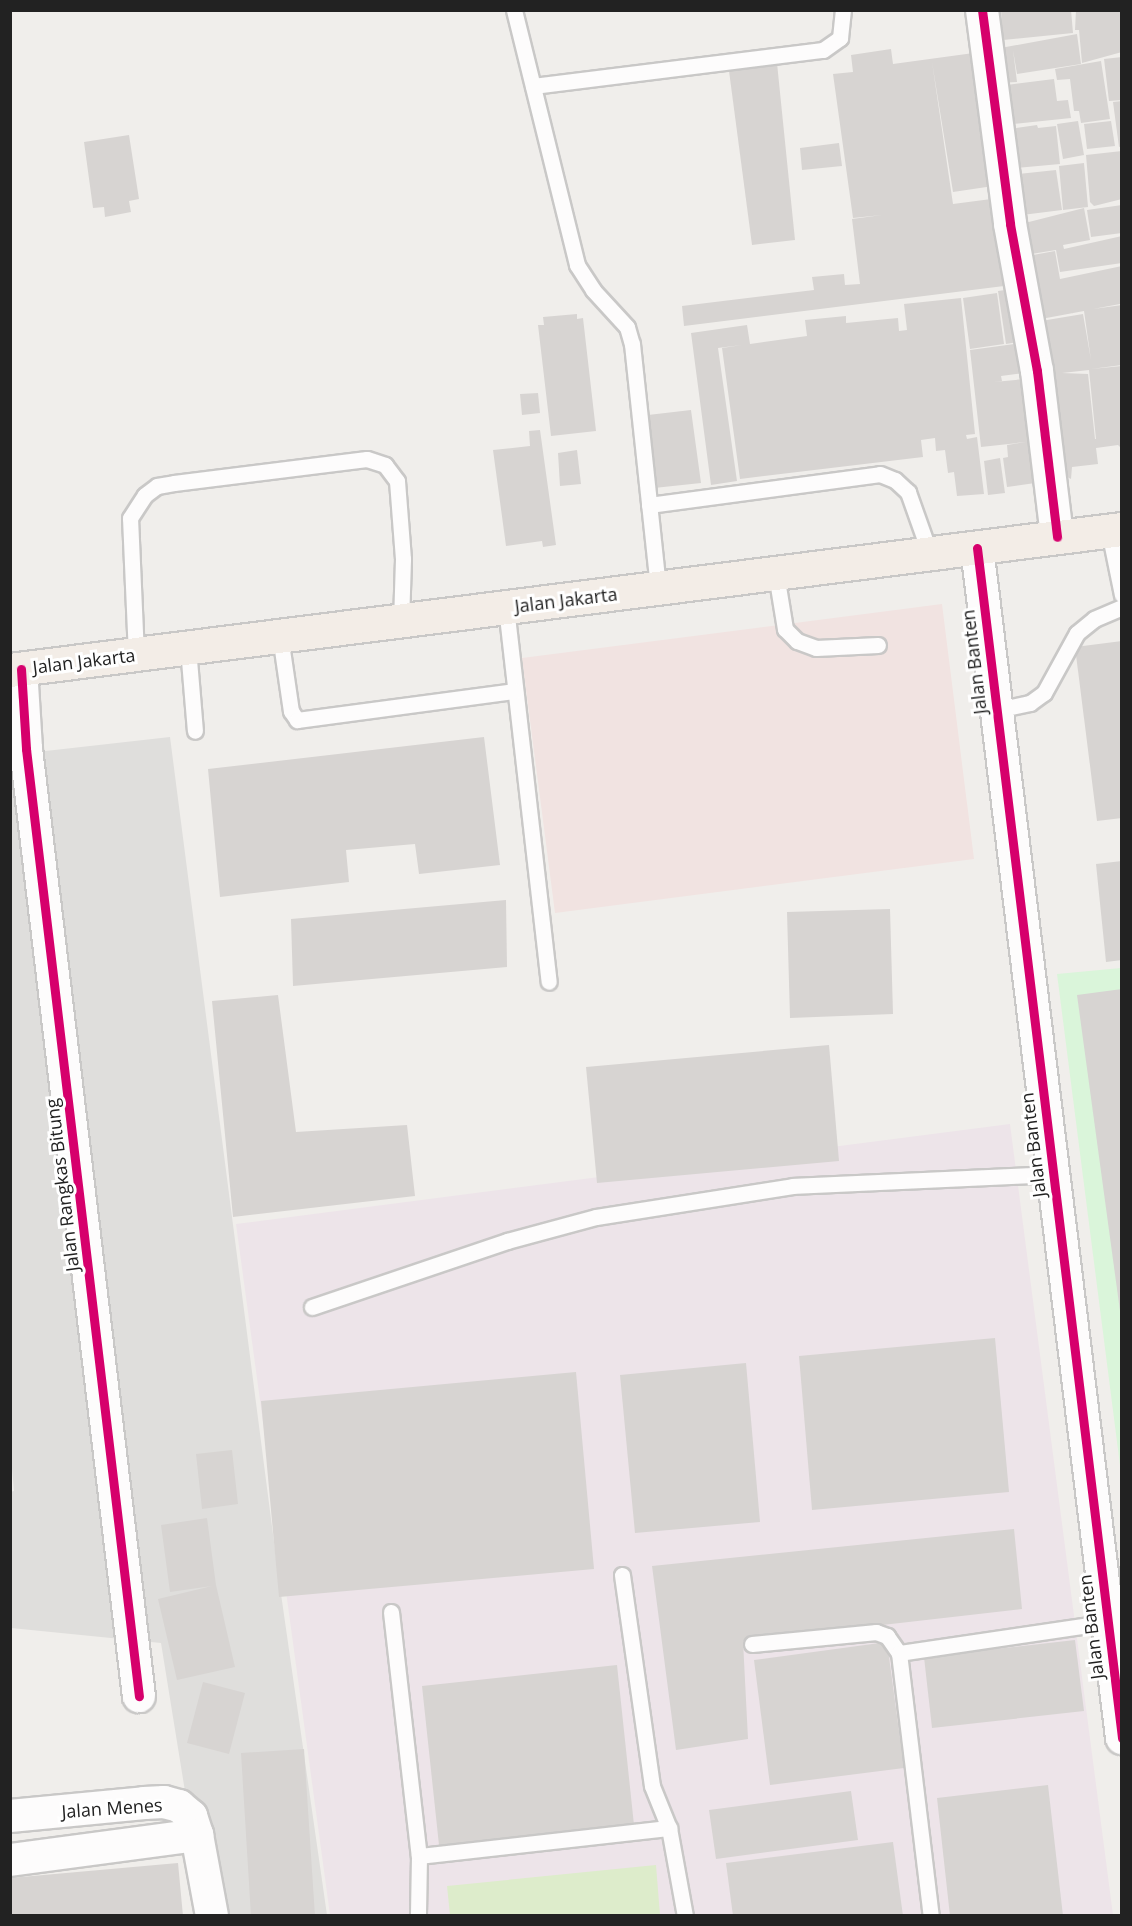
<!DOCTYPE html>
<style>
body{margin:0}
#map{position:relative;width:1132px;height:1926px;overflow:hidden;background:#f0eeeb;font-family:"Open Sans",sans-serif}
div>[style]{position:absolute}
.residential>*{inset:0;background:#dfdedc}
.commercial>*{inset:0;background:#f1e3e1}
.industrial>*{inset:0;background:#ede4e9}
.grass>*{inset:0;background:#ddeccb}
.park>*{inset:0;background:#daf5da}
.building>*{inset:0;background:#d7d4d2}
.roads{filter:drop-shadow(2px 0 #c9c8c7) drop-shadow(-2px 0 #c9c8c7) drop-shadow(0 2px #c9c8c7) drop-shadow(0 -2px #c9c8c7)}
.lane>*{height:15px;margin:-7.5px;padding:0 7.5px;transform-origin:7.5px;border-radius:7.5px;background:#fdfcfc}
.street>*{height:32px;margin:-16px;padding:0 16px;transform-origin:16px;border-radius:16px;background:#fdfcfc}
.primary>*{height:33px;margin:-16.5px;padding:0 16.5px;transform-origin:16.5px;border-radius:16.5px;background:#f3ede7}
.cycleway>*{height:9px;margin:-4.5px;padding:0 4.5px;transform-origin:4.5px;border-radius:4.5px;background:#d6006c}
span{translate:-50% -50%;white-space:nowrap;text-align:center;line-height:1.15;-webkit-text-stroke:6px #fff;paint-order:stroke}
.street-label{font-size:18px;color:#222}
.frame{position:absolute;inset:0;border:12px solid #222;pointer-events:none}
</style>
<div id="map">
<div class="residential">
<i style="clip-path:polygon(170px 737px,278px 1573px,327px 1915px,205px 1915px,161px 1643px,11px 1628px,10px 1492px,14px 1491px,10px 1446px,10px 755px)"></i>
</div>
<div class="commercial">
<i style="clip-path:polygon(942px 604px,974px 859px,555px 913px,522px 658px)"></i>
</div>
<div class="industrial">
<i style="clip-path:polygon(1010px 1124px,1113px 1915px,330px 1915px,236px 1224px)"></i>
</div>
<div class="grass">
<i style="clip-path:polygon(656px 1865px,660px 1915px,450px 1915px,447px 1886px)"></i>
</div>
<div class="park">
<i style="clip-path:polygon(1121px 968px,1121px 1473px,1057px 974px)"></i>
</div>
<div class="building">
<i style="clip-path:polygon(1001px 10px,1071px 10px,1073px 33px,1003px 40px)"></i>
<i style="clip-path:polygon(1076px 10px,1122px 10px,1122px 52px,1082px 63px,1079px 30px,1075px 30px)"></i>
<i style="clip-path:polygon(1077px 34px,1081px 64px,1017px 74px,1013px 50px,1017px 82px,997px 83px,995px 49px)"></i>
<i style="clip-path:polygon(891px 49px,893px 64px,981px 52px,1000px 185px,953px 192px,932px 62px,953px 204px,999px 198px,1012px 285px,684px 326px,682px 306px,814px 290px,812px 277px,844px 274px,845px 285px,860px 284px,852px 219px,882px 215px,853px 218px,833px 74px,853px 72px,851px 55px)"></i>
<i style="clip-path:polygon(1122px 57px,1122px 100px,1109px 101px,1104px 59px)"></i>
<i style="clip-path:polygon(1101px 61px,1110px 119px,1081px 123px,1079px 111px,1074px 111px,1070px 79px,1057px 80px,1055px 69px)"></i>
<i style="clip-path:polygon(777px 63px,795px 240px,752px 245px,729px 71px)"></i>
<i style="clip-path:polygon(1054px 79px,1057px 101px,1068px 100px,1071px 118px,1003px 125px,999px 86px)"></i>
<i style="clip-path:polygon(1122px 101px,1122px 146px,1119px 147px,1113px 102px)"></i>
<i style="clip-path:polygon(1078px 121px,1084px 155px,1063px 159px,1057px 124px)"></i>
<i style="clip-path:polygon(1111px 121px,1115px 146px,1087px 149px,1084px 124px)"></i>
<i style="clip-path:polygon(1037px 125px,1038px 128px,1056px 126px,1060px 164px,1006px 169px,1002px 130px)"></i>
<i style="clip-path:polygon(129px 135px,139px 199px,129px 201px,131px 212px,105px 217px,104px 207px,93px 208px,84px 142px)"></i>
<i style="clip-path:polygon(839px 143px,842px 166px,802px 170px,800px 148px)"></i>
<i style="clip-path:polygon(1122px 151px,1122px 199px,1094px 206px,1090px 202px,1086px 155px)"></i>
<i style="clip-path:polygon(1084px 163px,1088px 207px,1063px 210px,1059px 166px)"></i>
<i style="clip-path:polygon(1056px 170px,1062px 210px,1013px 216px,1008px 175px)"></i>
<i style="clip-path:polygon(1122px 205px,1122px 233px,1091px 237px,1087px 210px)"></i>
<i style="clip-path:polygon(1084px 208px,1090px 240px,1063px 245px,1064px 249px,1122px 236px,1122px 263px,1060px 272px,1056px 250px,1019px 256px,1021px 224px)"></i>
<i style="clip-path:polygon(evenodd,1055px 251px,1060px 279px,1122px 266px,1120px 304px,1093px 309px,1122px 305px,1122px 365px,1091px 369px,1122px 366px,1122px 449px,1118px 445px,1096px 448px,1098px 464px,1072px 467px,1071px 479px,1055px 471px,1035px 322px,1083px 314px,1091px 360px,1084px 311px,1041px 319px,1022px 257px,1055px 251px,1089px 370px,1096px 439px,1095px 439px,1088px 374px,1062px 373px,1089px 370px)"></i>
<i style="clip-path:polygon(1019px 288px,1025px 341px,1006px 344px,998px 291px)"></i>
<i style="clip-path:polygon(997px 293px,1004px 344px,970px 349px,963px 298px)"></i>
<i style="clip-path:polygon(961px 298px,975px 434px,966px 435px,967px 439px,977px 437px,984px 494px,957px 496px,954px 472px,948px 473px,945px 450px,936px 451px,935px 438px,921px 440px,923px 457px,740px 479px,722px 348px,742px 345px,718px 348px,737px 481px,711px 485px,691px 333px,747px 325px,750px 344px,807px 336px,805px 320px,846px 316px,846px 323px,898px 318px,899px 331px,907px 330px,904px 304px)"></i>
<i style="clip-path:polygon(577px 314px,577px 319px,583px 318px,596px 431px,551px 436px,538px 325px,544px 325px,543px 317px)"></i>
<i style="clip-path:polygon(1028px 342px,1032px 372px,1001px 376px,1002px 381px,994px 382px,1025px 379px,1042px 482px,1007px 487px,1003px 458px,1008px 457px,1007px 445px,1026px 442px,981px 447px,970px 350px)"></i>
<i style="clip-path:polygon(538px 393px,540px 413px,522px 415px,520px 394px)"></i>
<i style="clip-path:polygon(691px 410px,701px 483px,654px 488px,647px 446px,652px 446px,648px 415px)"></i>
<i style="clip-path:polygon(540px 430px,556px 545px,543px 547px,542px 541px,506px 546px,493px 450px,530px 446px,529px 431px)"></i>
<i style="clip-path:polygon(577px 450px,581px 484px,560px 486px,558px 453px)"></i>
<i style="clip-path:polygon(1000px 458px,1005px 493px,988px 495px,984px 461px)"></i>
<i style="clip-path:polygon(1122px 641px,1122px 818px,1097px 821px,1075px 647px)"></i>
<i style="clip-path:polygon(484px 737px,500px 865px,419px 874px,415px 844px,346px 850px,349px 882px,220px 897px,208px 769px)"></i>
<i style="clip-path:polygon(1122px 861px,1122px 960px,1106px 962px,1096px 864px)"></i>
<i style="clip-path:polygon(506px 900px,507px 967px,293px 986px,291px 919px)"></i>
<i style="clip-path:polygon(890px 909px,893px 1014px,790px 1018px,787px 912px)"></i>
<i style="clip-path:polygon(1122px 989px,1122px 1310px,1120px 1311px,1077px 995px)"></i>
<i style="clip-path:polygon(278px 995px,296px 1132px,407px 1125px,415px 1196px,233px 1217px,212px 1001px)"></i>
<i style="clip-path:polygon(829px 1045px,839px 1161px,597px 1183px,586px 1067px)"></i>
<i style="clip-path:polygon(995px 1338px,1009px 1492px,812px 1510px,799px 1356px)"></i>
<i style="clip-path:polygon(746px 1363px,760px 1522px,635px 1533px,620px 1375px)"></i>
<i style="clip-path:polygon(576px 1372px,594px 1569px,279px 1597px,261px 1401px)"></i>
<i style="clip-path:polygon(232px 1450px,238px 1504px,202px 1509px,196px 1454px)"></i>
<i style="clip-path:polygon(207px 1518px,216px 1585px,235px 1667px,177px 1680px,158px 1599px,212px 1586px,170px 1592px,161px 1525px)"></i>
<i style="clip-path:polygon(1014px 1529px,1022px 1609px,743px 1641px,748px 1739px,676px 1750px,652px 1566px)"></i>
<i style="clip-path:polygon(1075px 1640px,1084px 1711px,932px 1728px,924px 1657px)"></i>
<i style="clip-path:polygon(887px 1642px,904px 1768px,770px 1785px,754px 1660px)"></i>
<i style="clip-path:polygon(617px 1665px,634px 1825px,439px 1845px,422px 1686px)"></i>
<i style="clip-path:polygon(203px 1682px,245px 1693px,229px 1754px,187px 1743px)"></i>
<i style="clip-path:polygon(304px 1749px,315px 1916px,251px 1916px,241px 1753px)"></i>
<i style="clip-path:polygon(1048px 1785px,1063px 1916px,950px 1916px,937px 1798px)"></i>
<i style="clip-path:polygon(851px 1791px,858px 1840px,716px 1859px,709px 1810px)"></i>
<i style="clip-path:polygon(893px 1842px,903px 1916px,733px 1916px,726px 1863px)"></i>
<i style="clip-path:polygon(178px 1863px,183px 1916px,10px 1916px,10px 1878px)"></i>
</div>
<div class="roads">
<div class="lane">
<i style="left:514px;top:10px;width:263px;rotate:76.1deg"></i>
<i style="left:577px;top:265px;width:30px;rotate:57deg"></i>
<i style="left:593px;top:290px;width:50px;rotate:47.4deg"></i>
<i style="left:627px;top:327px;width:18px;rotate:74deg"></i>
<i style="left:632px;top:344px;width:245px;rotate:83.9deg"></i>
<i style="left:533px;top:86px;width:292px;rotate:-7.1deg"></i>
<i style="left:823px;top:50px;width:21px;rotate:-35deg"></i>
<i style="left:840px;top:38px;width:28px;rotate:-84deg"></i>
<i style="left:649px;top:505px;width:233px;rotate:-7.6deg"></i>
<i style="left:880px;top:474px;width:16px;rotate:22deg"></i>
<i style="left:895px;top:480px;width:18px;rotate:43deg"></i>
<i style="left:908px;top:492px;width:66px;rotate:70.5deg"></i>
<i style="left:1109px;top:531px;width:65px;rotate:78.5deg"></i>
<i style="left:776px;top:574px;width:56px;rotate:80.7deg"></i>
<i style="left:785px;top:629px;width:17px;rotate:45deg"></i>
<i style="left:797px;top:641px;width:20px;rotate:20deg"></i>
<i style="left:816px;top:648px;width:62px;rotate:-2.8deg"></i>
<i style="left:506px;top:607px;width:377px;rotate:83.5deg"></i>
<i style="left:280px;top:636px;width:76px;rotate:81.7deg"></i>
<i style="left:291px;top:711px;width:11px;rotate:56deg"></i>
<i style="left:297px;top:720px;width:220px;rotate:-7.6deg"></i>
<i style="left:188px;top:648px;width:83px;rotate:85.2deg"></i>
<i style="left:136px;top:655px;width:137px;rotate:-92.5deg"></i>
<i style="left:130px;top:518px;width:27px;rotate:-57deg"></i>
<i style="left:145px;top:495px;width:15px;rotate:-37deg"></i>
<i style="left:157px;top:486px;width:17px;rotate:-10deg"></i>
<i style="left:174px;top:483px;width:194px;rotate:-7.1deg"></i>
<i style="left:367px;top:459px;width:19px;rotate:18deg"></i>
<i style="left:385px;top:465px;width:20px;rotate:53deg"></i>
<i style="left:397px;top:481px;width:78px;rotate:85.6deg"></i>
<i style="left:403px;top:559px;width:62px;rotate:91.8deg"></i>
<i style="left:997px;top:710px;width:34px;rotate:-12deg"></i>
<i style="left:1030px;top:703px;width:17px;rotate:-36deg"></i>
<i style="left:1044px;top:693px;width:68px;rotate:-61.2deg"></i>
<i style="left:1077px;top:633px;width:22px;rotate:-39deg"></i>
<i style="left:1094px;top:619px;width:30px;rotate:-23deg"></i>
<i style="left:312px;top:1307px;width:206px;rotate:-18.7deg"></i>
<i style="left:507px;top:1241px;width:92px;rotate:-15.1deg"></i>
<i style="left:596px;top:1217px;width:199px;rotate:-8.9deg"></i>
<i style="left:793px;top:1186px;width:260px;rotate:-2.6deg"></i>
<i style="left:622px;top:1575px;width:213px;rotate:81.9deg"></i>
<i style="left:652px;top:1786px;width:45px;rotate:68deg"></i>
<i style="left:669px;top:1828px;width:89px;rotate:79.7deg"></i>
<i style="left:391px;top:1612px;width:246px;rotate:83.5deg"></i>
<i style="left:419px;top:1856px;width:60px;rotate:91deg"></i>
<i style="left:752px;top:1644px;width:125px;rotate:-5.5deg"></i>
<i style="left:876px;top:1632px;width:12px;rotate:20deg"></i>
<i style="left:887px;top:1636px;width:21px;rotate:55deg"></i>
<i style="left:899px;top:1653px;width:265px;rotate:83.1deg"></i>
<i style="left:899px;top:1653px;width:211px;rotate:-8.4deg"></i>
<i style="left:419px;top:1856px;width:252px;rotate:-6.4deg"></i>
</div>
<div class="street">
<i style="left:982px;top:10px;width:216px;rotate:82.5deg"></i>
<i style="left:1010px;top:224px;width:149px;rotate:79.6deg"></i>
<i style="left:1037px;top:371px;width:167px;rotate:83.1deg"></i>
<i style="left:977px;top:548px;width:1199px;rotate:83.05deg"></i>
<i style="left:21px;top:669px;width:80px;rotate:86.4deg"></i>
<i style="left:26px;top:749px;width:954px;rotate:83.2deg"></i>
<i style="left:10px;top:1816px;width:135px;rotate:-5.5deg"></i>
<i style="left:144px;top:1803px;width:20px;rotate:-3deg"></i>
<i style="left:164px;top:1802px;width:16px;rotate:15deg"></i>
<i style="left:179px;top:1806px;width:16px;rotate:40deg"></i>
<i style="left:191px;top:1816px;width:20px;rotate:72deg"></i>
<i style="left:197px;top:1835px;width:82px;rotate:79.5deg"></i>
<i style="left:10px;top:1860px;width:189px;rotate:-7.6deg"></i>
</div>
<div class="primary">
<i style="left:10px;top:670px;width:1121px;rotate:-7.23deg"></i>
</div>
</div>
<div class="cycleway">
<i style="left:982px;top:10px;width:216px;rotate:82.5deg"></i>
<i style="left:1010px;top:224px;width:149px;rotate:79.6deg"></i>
<i style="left:1037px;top:371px;width:167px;rotate:83.1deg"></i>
<i style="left:977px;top:548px;width:1199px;rotate:83.05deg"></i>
<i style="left:21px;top:669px;width:80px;rotate:86.4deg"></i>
<i style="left:26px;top:749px;width:954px;rotate:83.2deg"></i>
</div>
<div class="street-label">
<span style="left:566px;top:600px;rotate:-7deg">Jalan Jakarta</span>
<span style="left:84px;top:661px;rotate:-7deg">Jalan Jakarta</span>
<span style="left:974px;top:662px;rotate:-97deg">Jalan Banten</span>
<span style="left:1033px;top:1145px;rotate:-97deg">Jalan Banten</span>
<span style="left:62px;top:1185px;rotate:-97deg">Jalan Rangkas Bitung</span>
<span style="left:1091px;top:1627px;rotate:-97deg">Jalan Banten</span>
<span style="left:112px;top:1808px;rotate:-4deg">Jalan Menes</span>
</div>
<div class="frame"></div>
</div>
